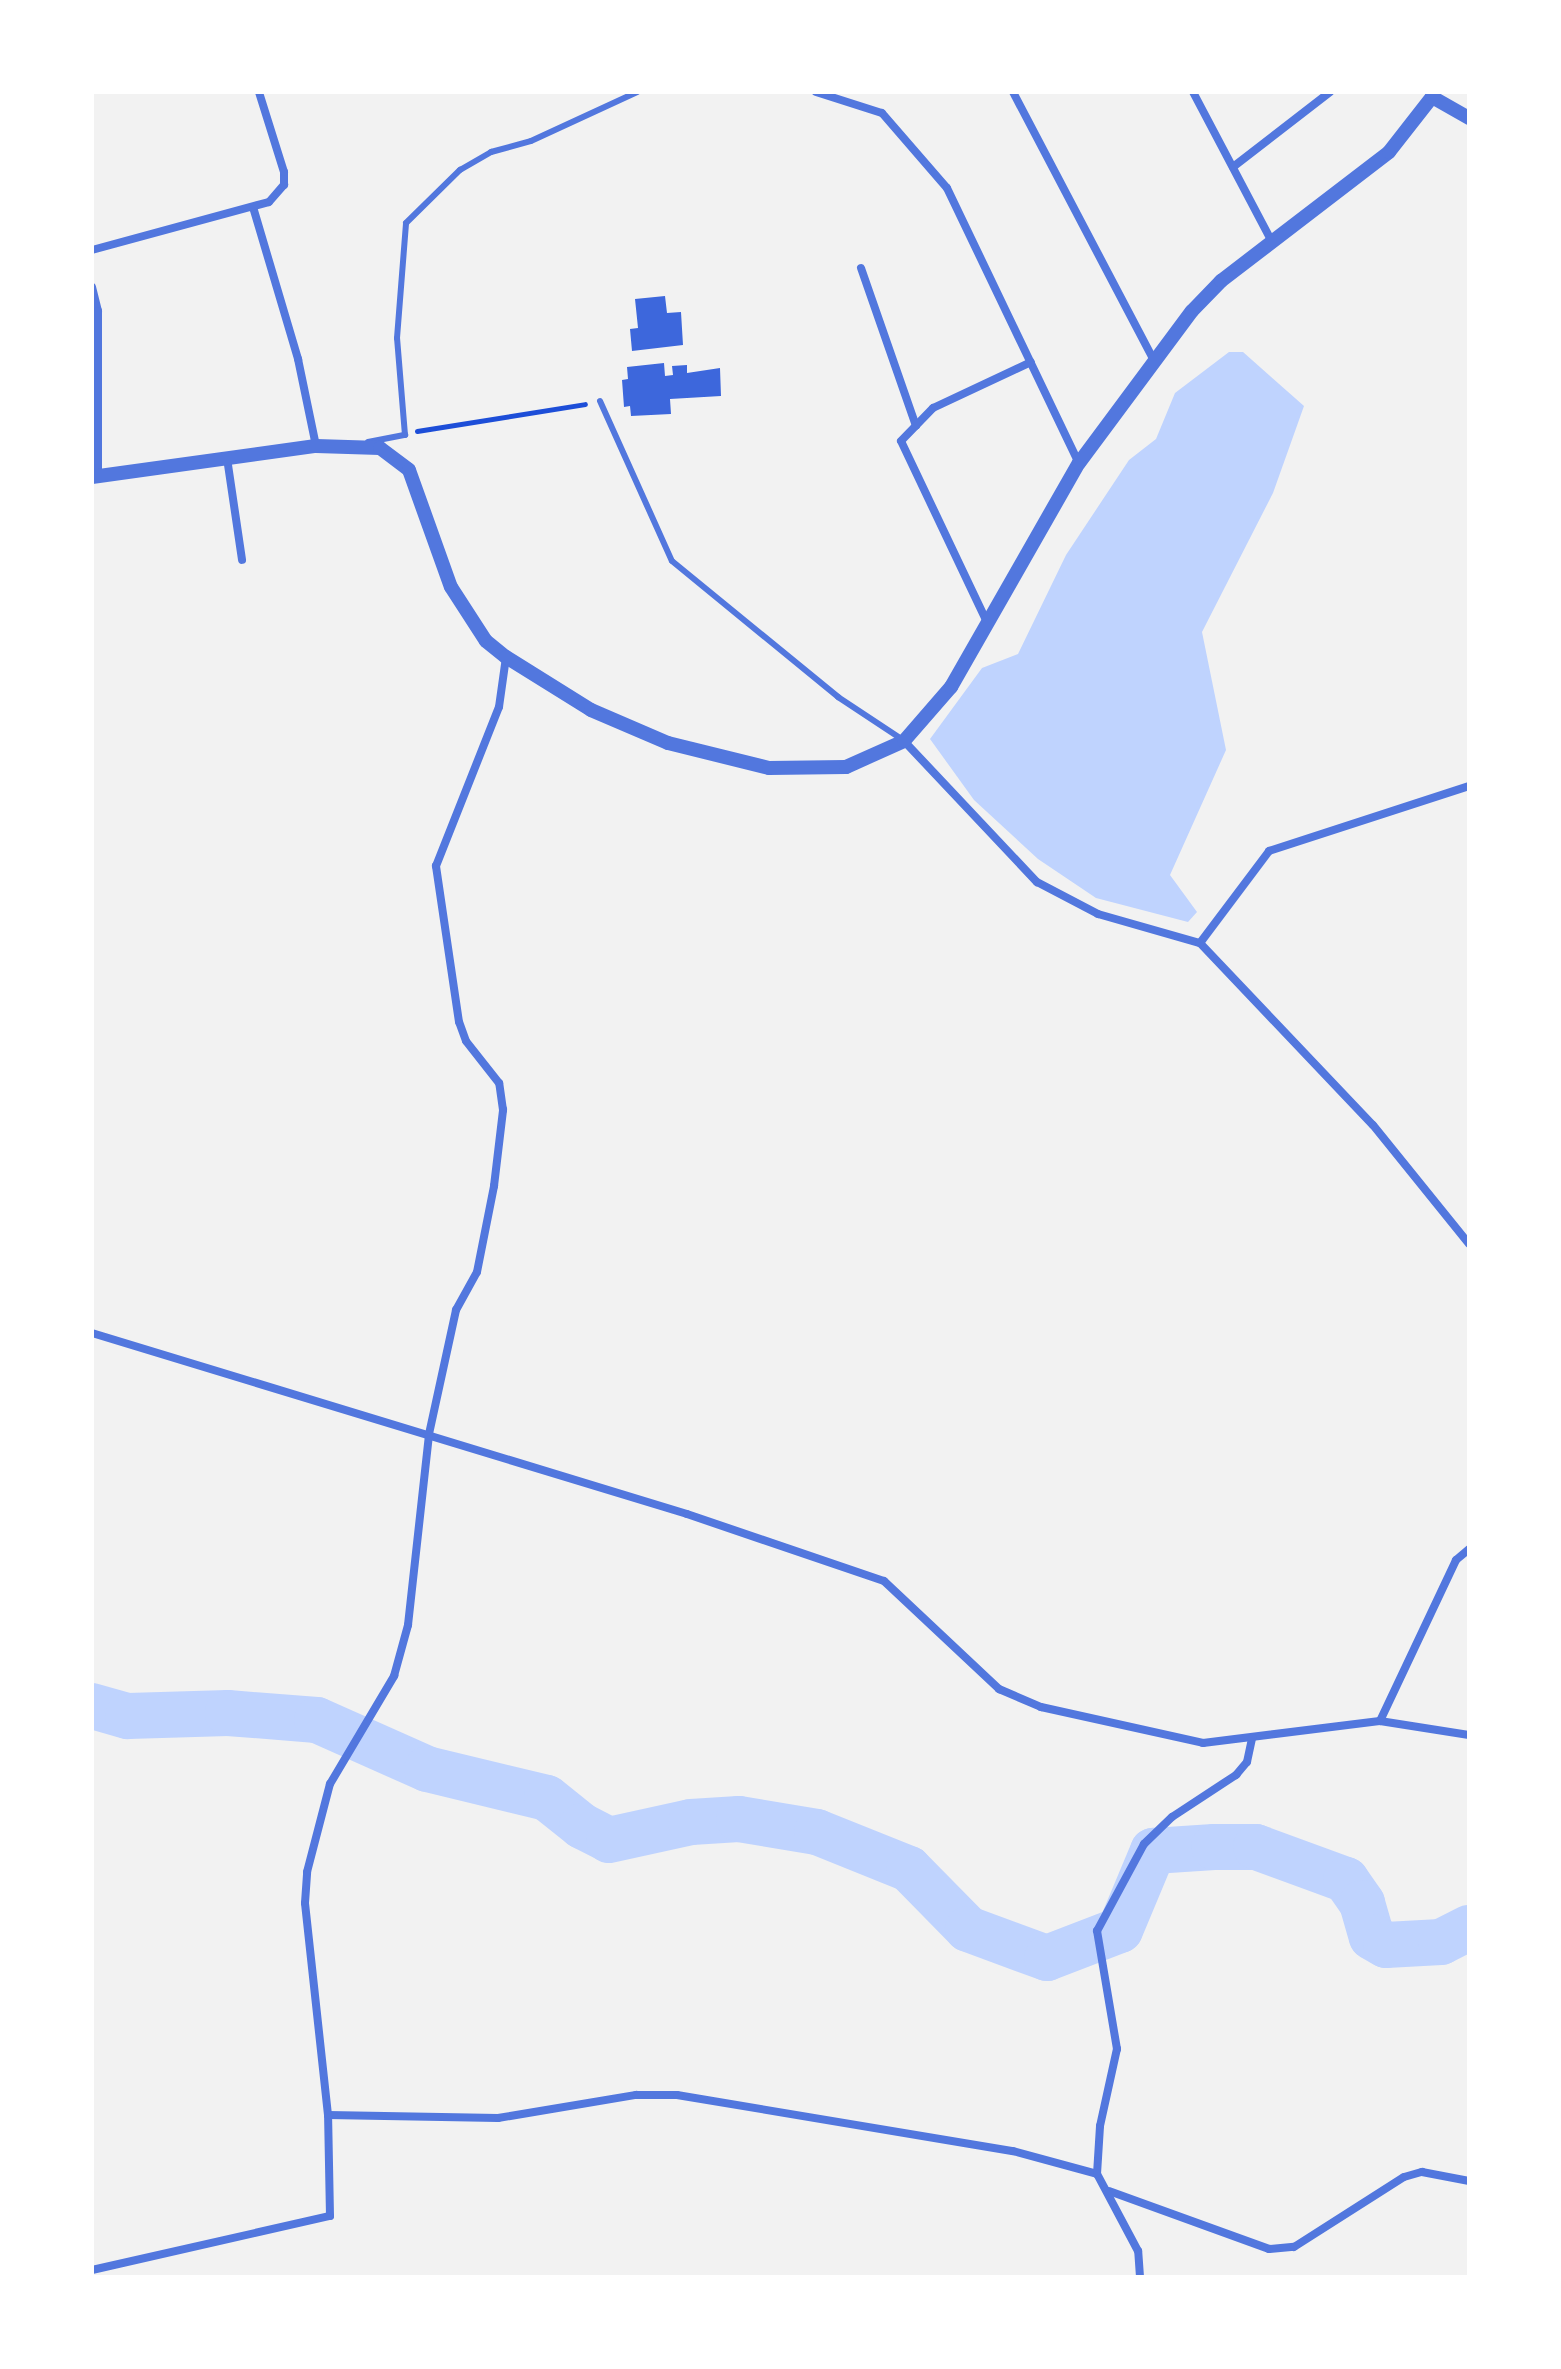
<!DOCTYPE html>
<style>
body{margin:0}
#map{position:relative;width:1561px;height:2369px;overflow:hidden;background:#f2f2f2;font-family:Ubuntu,sans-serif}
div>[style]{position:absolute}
.water>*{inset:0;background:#bfd3fe}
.river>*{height:46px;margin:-23px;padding:0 23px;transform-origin:23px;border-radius:23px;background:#bfd3fe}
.building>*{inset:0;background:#3d67dc}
.path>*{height:5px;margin:-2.5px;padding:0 2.5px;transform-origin:2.5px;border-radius:2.5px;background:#1d4ed8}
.service>*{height:6px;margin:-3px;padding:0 3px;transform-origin:3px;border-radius:3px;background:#5277de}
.minor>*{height:8px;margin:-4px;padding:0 4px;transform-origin:4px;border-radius:4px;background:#5277de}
.tertiary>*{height:14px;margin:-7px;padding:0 7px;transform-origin:7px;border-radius:7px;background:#5277de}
span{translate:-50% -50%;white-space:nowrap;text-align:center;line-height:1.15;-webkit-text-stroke:7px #fff;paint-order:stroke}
.frame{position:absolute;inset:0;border:94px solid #fff;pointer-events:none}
</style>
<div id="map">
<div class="water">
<i style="clip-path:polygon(1229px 352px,1243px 352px,1304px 406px,1273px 493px,1202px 632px,1226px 750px,1170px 875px,1197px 912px,1188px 922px,1096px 898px,1038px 859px,974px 800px,930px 739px,982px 668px,1018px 654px,1066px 555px,1129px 460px,1156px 439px,1175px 393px)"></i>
</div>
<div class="river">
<i style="left:92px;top:1706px;width:37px;rotate:16deg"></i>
<i style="left:128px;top:1716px;width:100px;rotate:-1.7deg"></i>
<i style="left:228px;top:1713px;width:89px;rotate:4.5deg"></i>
<i style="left:317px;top:1720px;width:120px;rotate:24deg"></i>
<i style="left:427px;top:1769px;width:123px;rotate:13.6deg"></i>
<i style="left:547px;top:1798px;width:45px;rotate:38.7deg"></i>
<i style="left:582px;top:1826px;width:30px;rotate:27deg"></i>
<i style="left:609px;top:1840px;width:84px;rotate:-12.4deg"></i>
<i style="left:691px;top:1822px;width:48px;rotate:-3.6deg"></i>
<i style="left:739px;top:1819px;width:79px;rotate:9.5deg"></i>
<i style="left:817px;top:1832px;width:99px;rotate:21.9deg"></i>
<i style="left:909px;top:1869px;width:84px;rotate:45.5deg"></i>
<i style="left:968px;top:1929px;width:84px;rotate:20.2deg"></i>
<i style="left:1047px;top:1958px;width:78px;rotate:-21deg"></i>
<i style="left:1120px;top:1930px;width:86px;rotate:-67.3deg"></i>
<i style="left:1153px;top:1851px;width:61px;rotate:-3.8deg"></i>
<i style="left:1214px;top:1847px;width:42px"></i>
<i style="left:1256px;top:1847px;width:96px;rotate:20.1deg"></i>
<i style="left:1346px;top:1880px;width:28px;rotate:55deg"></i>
<i style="left:1362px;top:1903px;width:35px;rotate:74deg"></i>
<i style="left:1372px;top:1937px;width:16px;rotate:30deg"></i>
<i style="left:1386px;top:1945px;width:55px;rotate:-3.1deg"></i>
<i style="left:1441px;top:1942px;width:31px;rotate:-27deg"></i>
</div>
<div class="building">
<i style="clip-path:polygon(665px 296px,667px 313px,681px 312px,683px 345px,632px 351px,630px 329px,638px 328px,635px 299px)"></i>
<i style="clip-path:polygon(664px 363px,665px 376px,673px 375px,672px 366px,687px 365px,687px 373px,720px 368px,721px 396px,670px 399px,671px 414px,631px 416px,630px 406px,624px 407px,622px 380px,628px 379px,627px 367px)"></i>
</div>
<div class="path">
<i style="left:417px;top:431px;width:170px;rotate:-9.1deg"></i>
</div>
<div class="service">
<i style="left:600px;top:401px;width:175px;rotate:65.8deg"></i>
<i style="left:672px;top:561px;width:215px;rotate:39.3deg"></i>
<i style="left:838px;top:697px;width:78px;rotate:33.5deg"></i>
<i style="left:368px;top:442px;width:38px;rotate:-11deg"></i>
<i style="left:405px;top:435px;width:97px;rotate:-94.7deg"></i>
<i style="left:397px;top:338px;width:115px;rotate:-85.5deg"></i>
<i style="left:406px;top:223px;width:76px;rotate:-44.5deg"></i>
<i style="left:460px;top:170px;width:36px;rotate:-30deg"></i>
<i style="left:491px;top:152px;width:41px;rotate:-15.4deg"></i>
<i style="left:531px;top:141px;width:117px;rotate:-24.8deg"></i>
</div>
<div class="minor">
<i style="left:816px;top:92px;width:69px;rotate:17.7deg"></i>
<i style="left:882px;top:113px;width:99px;rotate:49.1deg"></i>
<i style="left:947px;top:188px;width:305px;rotate:64.4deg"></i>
<i style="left:1013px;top:92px;width:304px;rotate:62.3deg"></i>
<i style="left:1193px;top:92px;width:170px;rotate:62.2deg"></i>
<i style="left:1233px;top:167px;width:123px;rotate:-37.7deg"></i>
<i style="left:253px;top:207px;width:159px;rotate:73.5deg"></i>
<i style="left:298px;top:359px;width:89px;rotate:78.3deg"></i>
<i style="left:92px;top:250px;width:183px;rotate:-15.2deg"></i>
<i style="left:269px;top:202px;width:23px;rotate:-49deg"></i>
<i style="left:284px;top:185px;width:13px;rotate:-90deg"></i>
<i style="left:284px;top:172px;width:84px;rotate:-107.4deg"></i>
<i style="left:861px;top:268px;width:167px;rotate:70.8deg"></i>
<i style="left:92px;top:287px;width:25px;rotate:76deg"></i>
<i style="left:98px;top:311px;width:166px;rotate:90deg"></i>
<i style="left:227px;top:458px;width:103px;rotate:81.6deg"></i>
<i style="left:986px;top:620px;width:198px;rotate:-115.4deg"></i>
<i style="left:901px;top:441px;width:46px;rotate:-45.9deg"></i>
<i style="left:933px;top:408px;width:108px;rotate:-25.1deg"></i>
<i style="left:904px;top:741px;width:194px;rotate:46.7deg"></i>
<i style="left:1037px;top:882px;width:69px;rotate:27.7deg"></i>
<i style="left:1098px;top:914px;width:106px;rotate:15.9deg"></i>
<i style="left:1200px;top:943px;width:251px;rotate:46.5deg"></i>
<i style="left:1373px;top:1125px;width:153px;rotate:51.1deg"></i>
<i style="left:1200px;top:943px;width:115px;rotate:-53.1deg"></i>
<i style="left:1269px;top:851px;width:210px;rotate:-18deg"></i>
<i style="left:92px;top:1333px;width:622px;rotate:16.92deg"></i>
<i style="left:687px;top:1514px;width:208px;rotate:18.8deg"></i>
<i style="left:884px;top:1581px;width:158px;rotate:43.2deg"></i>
<i style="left:999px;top:1689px;width:46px;rotate:23.2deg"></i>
<i style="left:1041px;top:1707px;width:166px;rotate:12.5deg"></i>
<i style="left:1203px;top:1743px;width:178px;rotate:-7.1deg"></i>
<i style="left:1380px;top:1721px;width:90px;rotate:8.9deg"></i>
<i style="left:1380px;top:1721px;width:178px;rotate:-64.7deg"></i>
<i style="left:1456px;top:1560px;width:17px;rotate:-40deg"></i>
<i style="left:328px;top:2115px;width:170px;rotate:1deg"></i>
<i style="left:498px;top:2118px;width:140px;rotate:-9.5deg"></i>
<i style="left:636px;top:2095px;width:41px"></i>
<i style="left:677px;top:2095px;width:341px;rotate:9.5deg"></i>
<i style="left:1013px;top:2151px;width:87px;rotate:15.3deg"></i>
<i style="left:1109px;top:2191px;width:170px;rotate:19.9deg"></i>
<i style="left:1269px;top:2249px;width:25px;rotate:-5deg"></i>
<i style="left:1294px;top:2247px;width:130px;rotate:-32.5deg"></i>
<i style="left:1404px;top:2177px;width:19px;rotate:-16deg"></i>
<i style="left:1422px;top:2172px;width:48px;rotate:10.8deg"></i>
<i style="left:92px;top:2270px;width:244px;rotate:-12.8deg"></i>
<i style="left:330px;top:2216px;width:101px;rotate:-91.1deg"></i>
<i style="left:328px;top:2115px;width:213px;rotate:-96.2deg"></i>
<i style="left:305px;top:1903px;width:31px;rotate:-86deg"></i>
<i style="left:307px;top:1872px;width:91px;rotate:-75.4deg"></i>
<i style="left:330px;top:1784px;width:126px;rotate:-59.3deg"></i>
<i style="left:394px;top:1676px;width:53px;rotate:-74.6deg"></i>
<i style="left:408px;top:1625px;width:192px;rotate:-83.7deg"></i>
<i style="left:429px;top:1434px;width:127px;rotate:-77.7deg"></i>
<i style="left:456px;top:1310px;width:43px;rotate:-61.1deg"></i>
<i style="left:477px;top:1272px;width:88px;rotate:-78.8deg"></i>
<i style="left:494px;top:1186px;width:77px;rotate:-83.2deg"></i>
<i style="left:503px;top:1110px;width:27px;rotate:-98deg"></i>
<i style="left:499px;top:1083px;width:53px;rotate:-128.2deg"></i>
<i style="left:466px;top:1041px;width:20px;rotate:-110deg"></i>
<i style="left:459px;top:1022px;width:158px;rotate:-98.4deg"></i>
<i style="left:436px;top:866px;width:171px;rotate:-68.4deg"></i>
<i style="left:499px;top:707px;width:50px;rotate:-82deg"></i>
<i style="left:1140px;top:2277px;width:26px;rotate:-94deg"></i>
<i style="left:1138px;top:2251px;width:87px;rotate:-118deg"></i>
<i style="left:1097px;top:2174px;width:48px;rotate:-86.4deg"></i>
<i style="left:1100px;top:2126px;width:79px;rotate:-77.6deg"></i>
<i style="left:1117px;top:2049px;width:120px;rotate:-99.6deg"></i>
<i style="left:1097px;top:1931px;width:99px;rotate:-61.6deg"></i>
<i style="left:1144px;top:1844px;width:39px;rotate:-44deg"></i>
<i style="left:1172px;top:1817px;width:77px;rotate:-33.3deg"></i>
<i style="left:1236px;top:1775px;width:17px;rotate:-50deg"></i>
<i style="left:1247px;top:1762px;width:25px;rotate:-78deg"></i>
</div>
<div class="tertiary">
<i style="left:92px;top:477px;width:226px;rotate:-7.9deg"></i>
<i style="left:316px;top:446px;width:64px;rotate:1.8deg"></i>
<i style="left:380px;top:448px;width:36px;rotate:37deg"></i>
<i style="left:409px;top:470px;width:124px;rotate:70.3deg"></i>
<i style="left:451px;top:587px;width:64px;rotate:57.1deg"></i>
<i style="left:486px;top:641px;width:26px;rotate:39deg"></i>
<i style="left:506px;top:657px;width:100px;rotate:31.9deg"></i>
<i style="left:591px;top:710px;width:84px;rotate:23.2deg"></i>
<i style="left:668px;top:743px;width:104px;rotate:13.9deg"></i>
<i style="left:769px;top:768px;width:77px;rotate:-0.7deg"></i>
<i style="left:846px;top:767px;width:64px;rotate:-24.1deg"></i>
<i style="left:904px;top:741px;width:72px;rotate:-49deg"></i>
<i style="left:951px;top:687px;width:258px;rotate:-60.3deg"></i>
<i style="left:1079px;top:463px;width:189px;rotate:-53.4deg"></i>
<i style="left:1192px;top:311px;width:42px;rotate:-46deg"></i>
<i style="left:1221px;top:281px;width:212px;rotate:-37.5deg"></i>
<i style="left:1389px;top:152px;width:70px;rotate:-52deg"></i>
<i style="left:1432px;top:97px;width:43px;rotate:29.6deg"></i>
</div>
<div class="frame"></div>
</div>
